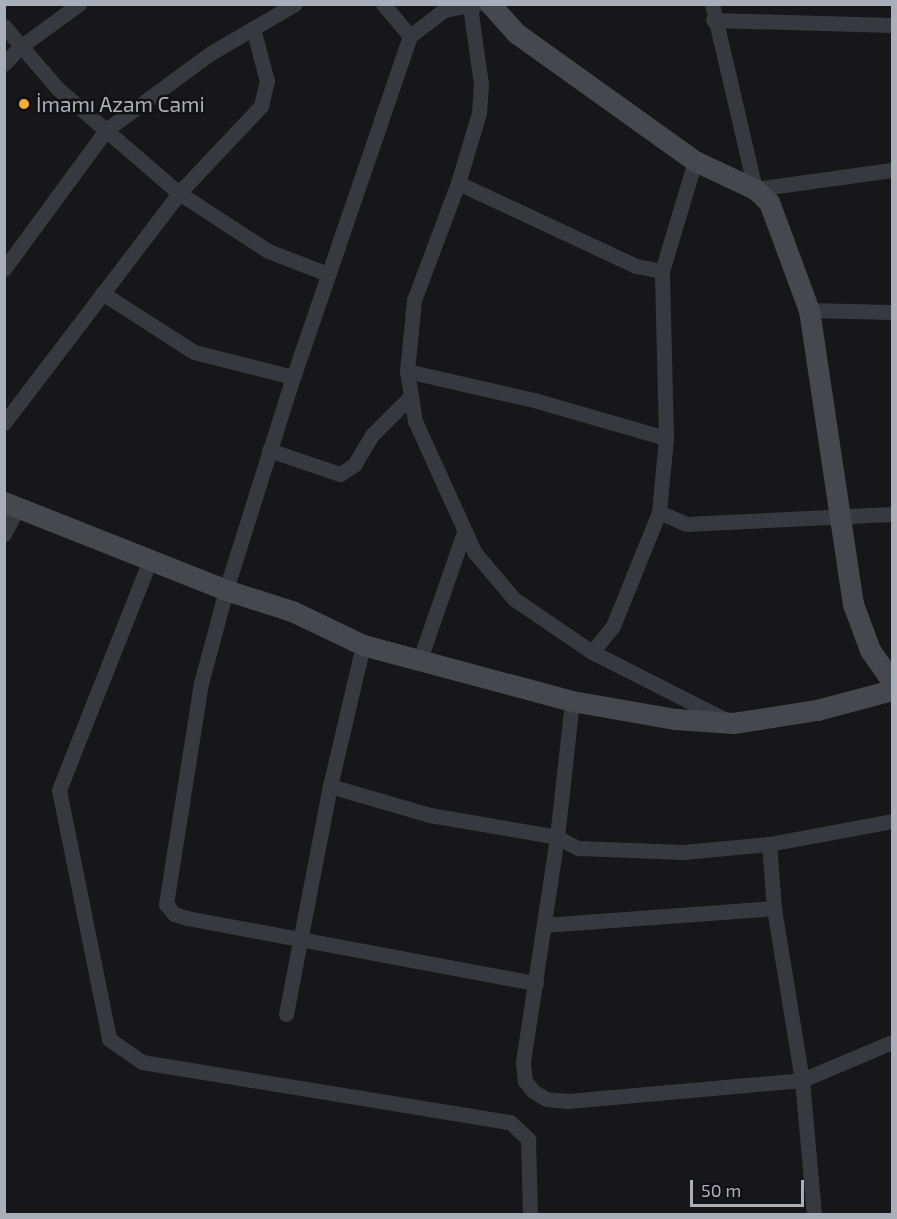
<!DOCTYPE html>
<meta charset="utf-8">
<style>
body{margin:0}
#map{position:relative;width:897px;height:1219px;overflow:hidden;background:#171719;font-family:"Exo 2",sans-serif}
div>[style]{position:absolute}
.street>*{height:15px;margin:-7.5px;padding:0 7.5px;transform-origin:7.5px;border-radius:7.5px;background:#38393e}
.secondary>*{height:21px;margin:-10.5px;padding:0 10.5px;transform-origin:10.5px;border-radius:10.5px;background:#46484e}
.dots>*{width:16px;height:16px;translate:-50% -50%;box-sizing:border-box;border:3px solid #121214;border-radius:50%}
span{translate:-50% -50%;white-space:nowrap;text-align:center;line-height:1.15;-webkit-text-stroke:5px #121214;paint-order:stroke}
.poi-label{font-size:21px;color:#a9afb9}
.left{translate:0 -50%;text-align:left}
.frame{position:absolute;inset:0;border:6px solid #a9afb9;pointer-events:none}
.scale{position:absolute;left:690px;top:1180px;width:114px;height:27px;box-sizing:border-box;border:3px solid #a9afb9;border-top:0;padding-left:8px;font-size:18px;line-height:21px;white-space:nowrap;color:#a9afb9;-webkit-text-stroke:4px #121214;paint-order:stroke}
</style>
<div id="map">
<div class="street">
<i style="left:383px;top:4px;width:42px;rotate:49.8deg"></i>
<i style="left:477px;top:4px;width:34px;rotate:170deg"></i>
<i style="left:444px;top:10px;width:43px;rotate:142.6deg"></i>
<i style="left:410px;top:36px;width:361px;rotate:108.9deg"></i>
<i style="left:293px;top:377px;width:223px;rotate:107.5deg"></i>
<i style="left:226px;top:590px;width:96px;rotate:105deg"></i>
<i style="left:201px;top:683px;width:224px;rotate:99deg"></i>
<i style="left:166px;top:904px;width:13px;rotate:51deg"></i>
<i style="left:174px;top:914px;width:14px;rotate:17deg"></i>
<i style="left:187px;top:918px;width:355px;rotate:10.6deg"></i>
<i style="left:712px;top:4px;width:190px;rotate:76.9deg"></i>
<i style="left:755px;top:189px;width:138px;rotate:-7.9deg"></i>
<i style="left:470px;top:6px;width:79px;rotate:82deg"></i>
<i style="left:481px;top:84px;width:29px;rotate:94deg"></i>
<i style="left:479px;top:113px;width:73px;rotate:106.7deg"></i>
<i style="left:458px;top:183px;width:125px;rotate:110.6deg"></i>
<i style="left:414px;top:300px;width:71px;rotate:95.6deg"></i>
<i style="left:407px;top:371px;width:51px;rotate:80.9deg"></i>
<i style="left:415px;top:421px;width:145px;rotate:65.6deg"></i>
<i style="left:475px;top:553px;width:60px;rotate:49.7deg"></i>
<i style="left:514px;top:599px;width:94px;rotate:34.2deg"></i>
<i style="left:592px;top:652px;width:33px;rotate:-51deg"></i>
<i style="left:613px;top:626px;width:123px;rotate:-68deg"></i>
<i style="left:659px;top:512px;width:30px;rotate:24deg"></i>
<i style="left:686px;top:524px;width:206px;rotate:-2.8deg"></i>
<i style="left:713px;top:20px;width:179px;rotate:1.6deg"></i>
<i style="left:4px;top:26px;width:83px;rotate:49.4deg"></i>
<i style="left:58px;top:89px;width:160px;rotate:40.7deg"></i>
<i style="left:179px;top:193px;width:106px;rotate:33.1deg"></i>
<i style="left:268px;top:251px;width:64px;rotate:21deg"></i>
<i style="left:4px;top:64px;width:23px;rotate:-47deg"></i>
<i style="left:20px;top:47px;width:73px;rotate:-36.1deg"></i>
<i style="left:458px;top:183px;width:196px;rotate:25deg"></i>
<i style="left:636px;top:266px;width:26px;rotate:11deg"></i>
<i style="left:4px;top:269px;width:172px;rotate:-53.7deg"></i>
<i style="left:106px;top:130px;width:130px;rotate:-36.3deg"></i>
<i style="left:211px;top:53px;width:97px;rotate:-30.3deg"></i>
<i style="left:102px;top:293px;width:109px;rotate:32.7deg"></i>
<i style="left:194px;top:352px;width:102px;rotate:14.2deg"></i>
<i style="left:809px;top:310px;width:83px;rotate:1.4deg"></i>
<i style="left:407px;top:371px;width:130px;rotate:12.9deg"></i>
<i style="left:534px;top:400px;width:137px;rotate:16.1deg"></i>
<i style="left:4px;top:423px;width:289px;rotate:-52.7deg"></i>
<i style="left:179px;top:193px;width:120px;rotate:-46.7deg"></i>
<i style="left:261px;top:106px;width:26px;rotate:-77deg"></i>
<i style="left:267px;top:81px;width:51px;rotate:-104.9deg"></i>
<i style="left:269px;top:450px;width:75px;rotate:18.7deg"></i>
<i style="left:340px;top:474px;width:17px;rotate:-33deg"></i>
<i style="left:354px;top:465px;width:35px;rotate:-59deg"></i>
<i style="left:372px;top:435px;width:52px;rotate:-45deg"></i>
<i style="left:659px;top:512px;width:74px;rotate:-84.6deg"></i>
<i style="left:666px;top:438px;width:167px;rotate:-91.4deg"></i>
<i style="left:662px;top:271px;width:115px;rotate:-73.3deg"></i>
<i style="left:4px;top:534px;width:30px;rotate:-63deg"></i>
<i style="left:150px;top:560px;width:247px;rotate:111.6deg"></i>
<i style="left:59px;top:790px;width:254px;rotate:78.6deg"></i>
<i style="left:109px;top:1039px;width:40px;rotate:34.9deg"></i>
<i style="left:142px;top:1062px;width:373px;rotate:9.3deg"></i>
<i style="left:510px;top:1122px;width:25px;rotate:43deg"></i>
<i style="left:528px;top:1139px;width:75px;rotate:88.5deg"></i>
<i style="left:592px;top:652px;width:150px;rotate:26.9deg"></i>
<i style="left:419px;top:662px;width:138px;rotate:-70.9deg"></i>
<i style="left:572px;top:701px;width:137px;rotate:96.3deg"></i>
<i style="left:557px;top:837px;width:229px;rotate:98.6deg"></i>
<i style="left:523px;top:1063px;width:18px;rotate:84deg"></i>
<i style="left:525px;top:1081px;width:13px;rotate:51deg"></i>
<i style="left:533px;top:1091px;width:15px;rotate:32deg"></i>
<i style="left:546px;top:1099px;width:22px;rotate:5deg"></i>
<i style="left:568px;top:1101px;width:235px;rotate:-5.1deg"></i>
<i style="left:802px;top:1080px;width:98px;rotate:-22.9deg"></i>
<i style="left:330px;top:786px;width:104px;rotate:16.2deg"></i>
<i style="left:430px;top:815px;width:129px;rotate:9.8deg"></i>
<i style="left:557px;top:837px;width:24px;rotate:28deg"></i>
<i style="left:578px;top:848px;width:105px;rotate:2.2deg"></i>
<i style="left:683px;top:852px;width:86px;rotate:-5.3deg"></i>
<i style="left:769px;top:844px;width:125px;rotate:-10.6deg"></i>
<i style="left:769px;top:844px;width:64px;rotate:85.5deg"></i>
<i style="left:544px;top:925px;width:231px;rotate:-4.2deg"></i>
<i style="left:774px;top:908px;width:174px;rotate:80.8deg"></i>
<i style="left:802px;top:1080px;width:135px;rotate:84.9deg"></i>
<i style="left:286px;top:1014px;width:232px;rotate:-79.1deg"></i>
<i style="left:330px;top:786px;width:145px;rotate:-76.8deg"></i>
</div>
<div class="secondary">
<i style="left:490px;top:4px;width:39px;rotate:48deg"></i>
<i style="left:516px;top:33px;width:220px;rotate:35.6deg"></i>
<i style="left:695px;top:161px;width:66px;rotate:25deg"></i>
<i style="left:755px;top:189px;width:19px;rotate:43deg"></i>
<i style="left:769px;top:202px;width:115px;rotate:69.7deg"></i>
<i style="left:809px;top:310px;width:297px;rotate:81.5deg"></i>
<i style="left:853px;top:604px;width:49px;rotate:69.7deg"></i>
<i style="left:870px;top:650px;width:38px;rotate:55deg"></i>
<i style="left:4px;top:502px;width:239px;rotate:21.6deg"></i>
<i style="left:226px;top:590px;width:69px;rotate:17.7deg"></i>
<i style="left:292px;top:611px;width:79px;rotate:25.6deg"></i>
<i style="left:363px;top:645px;width:216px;rotate:15deg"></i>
<i style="left:572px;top:701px;width:105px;rotate:9.9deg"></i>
<i style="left:675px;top:719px;width:58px;rotate:3.9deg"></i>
<i style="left:733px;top:723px;width:85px;rotate:-8.8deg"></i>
<i style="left:817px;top:710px;width:78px;rotate:-14.9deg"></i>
</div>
<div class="dots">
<i style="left:24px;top:104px;background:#f4af35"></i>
</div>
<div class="poi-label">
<span class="left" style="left:36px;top:104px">İmamı Azam Cami</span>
</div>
<div class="frame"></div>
<div class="scale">50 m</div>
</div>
